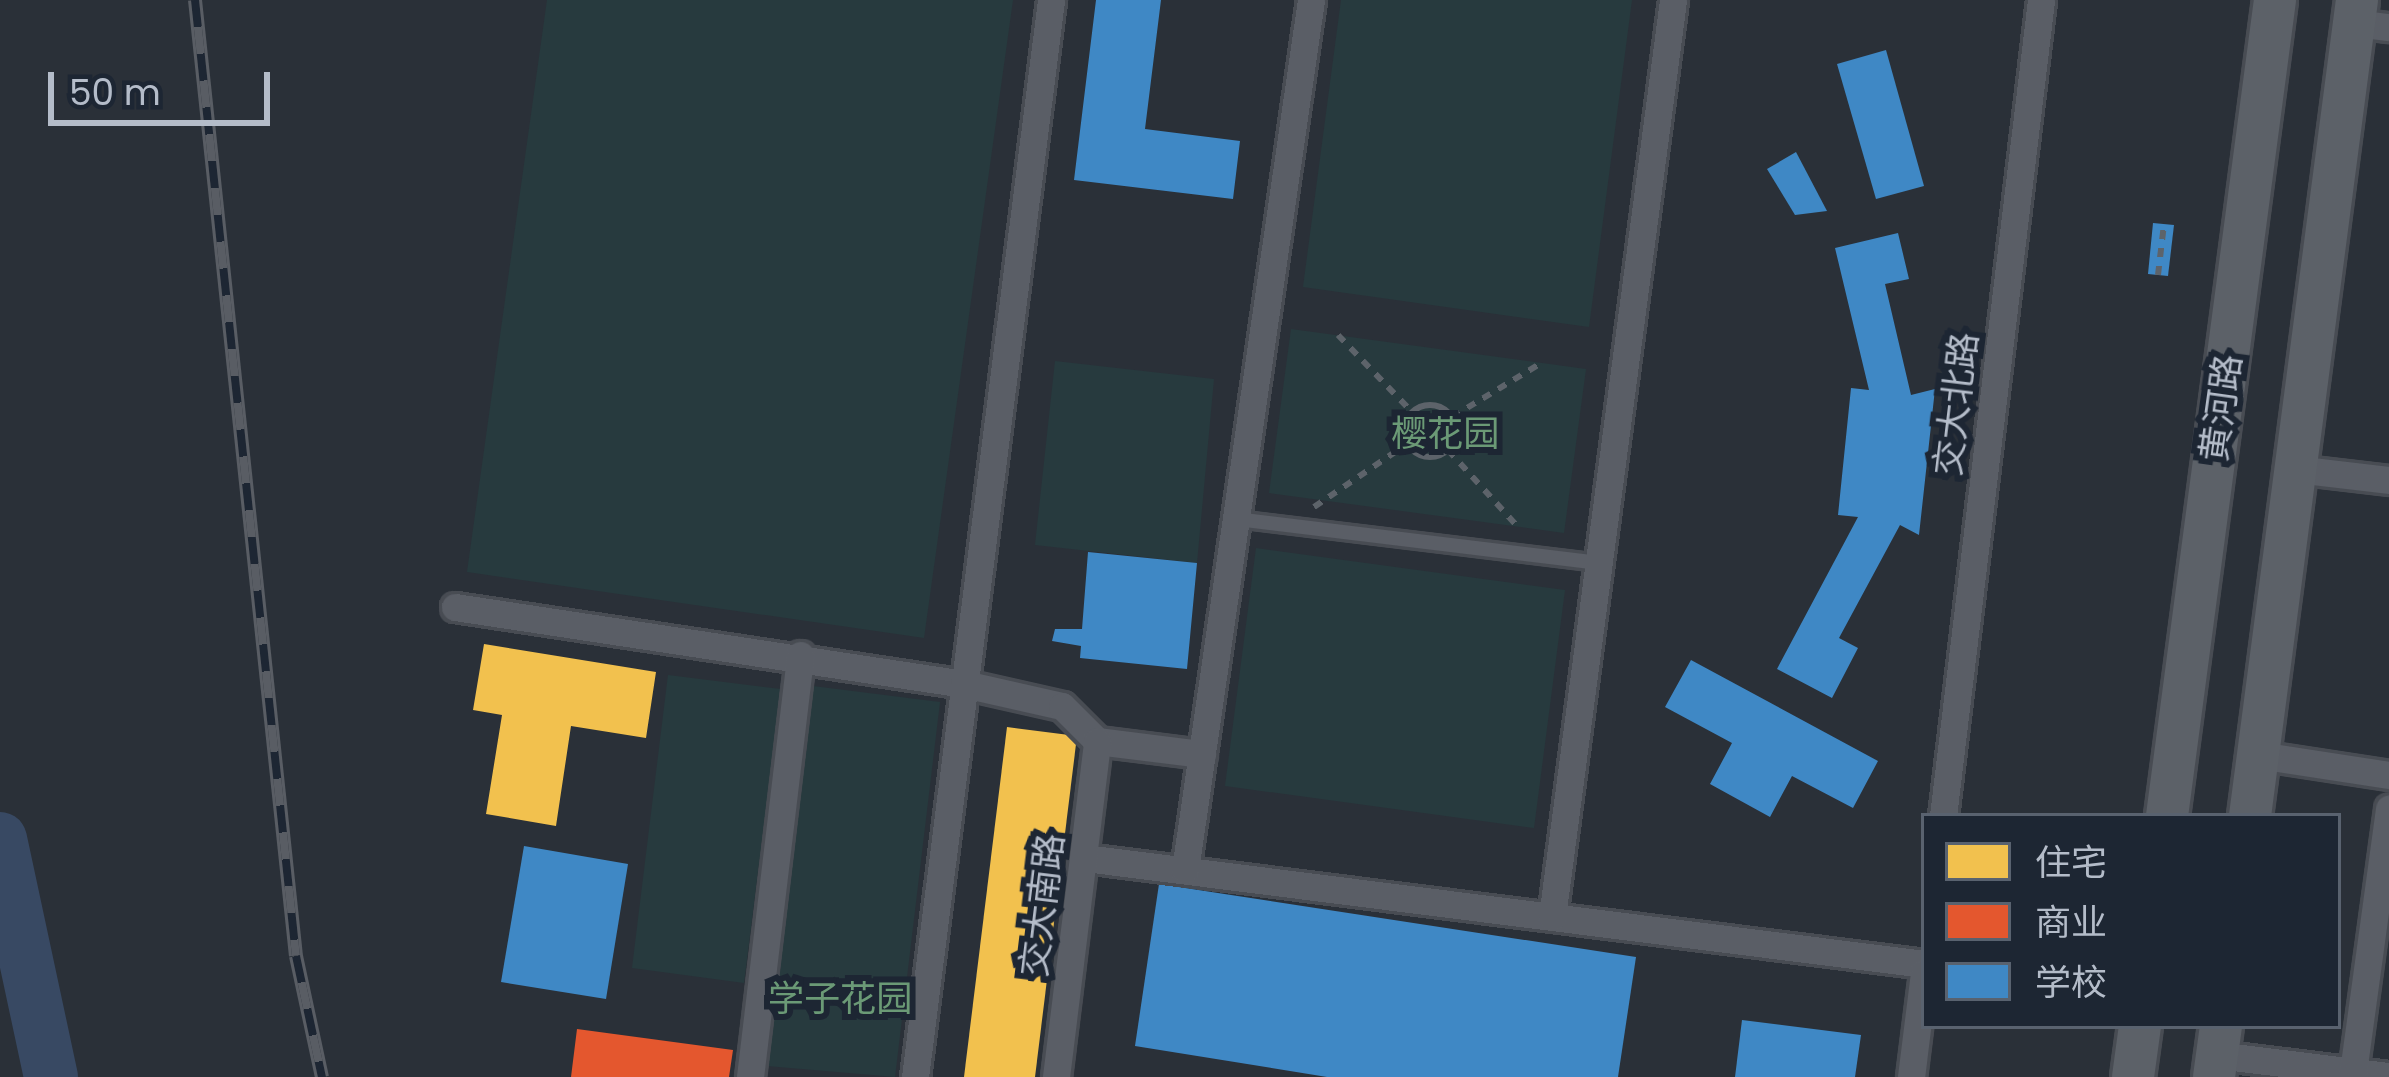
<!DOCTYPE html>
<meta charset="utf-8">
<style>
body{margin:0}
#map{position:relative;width:2389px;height:1077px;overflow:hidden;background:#2a3038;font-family:Poppins,"Noto Sans SC",sans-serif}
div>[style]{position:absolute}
.green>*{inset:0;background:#273a3e}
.homes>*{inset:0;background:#f2c14e}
.shops>*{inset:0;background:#e4572e}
.schools>*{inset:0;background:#3f88c5}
.river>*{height:54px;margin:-27px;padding:0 27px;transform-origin:27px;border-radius:27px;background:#384963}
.path>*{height:6px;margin-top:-3px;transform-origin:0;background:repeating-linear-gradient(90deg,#5d636a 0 9px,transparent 0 18px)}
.path>.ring{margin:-3px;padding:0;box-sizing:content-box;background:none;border:6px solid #5d636a;border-radius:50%}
.roads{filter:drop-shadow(3px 0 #484c53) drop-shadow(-3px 0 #484c53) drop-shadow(0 3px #484c53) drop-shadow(0 -3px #484c53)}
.service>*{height:14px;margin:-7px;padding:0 7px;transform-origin:7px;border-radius:7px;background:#5a5e66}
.minor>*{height:27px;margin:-13.5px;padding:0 13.5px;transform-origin:13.5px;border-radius:13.5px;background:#5a5e66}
.primary>*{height:42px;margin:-21px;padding:0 21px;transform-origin:21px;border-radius:21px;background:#5c6168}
.rail>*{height:14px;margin-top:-7px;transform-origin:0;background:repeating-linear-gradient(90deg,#1d2633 0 27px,#595d64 0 54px);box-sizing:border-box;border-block:3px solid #595d64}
span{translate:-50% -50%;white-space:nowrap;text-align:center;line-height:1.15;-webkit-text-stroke:12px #1d2633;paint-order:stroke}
.street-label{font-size:36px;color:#b4bcc9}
.park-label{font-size:36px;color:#6b9a76}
.legend{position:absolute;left:1921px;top:813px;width:420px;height:216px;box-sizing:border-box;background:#1d2633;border:3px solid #59626f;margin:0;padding:15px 21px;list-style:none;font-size:36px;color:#b4bcc9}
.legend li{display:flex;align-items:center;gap:24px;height:60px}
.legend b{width:60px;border:3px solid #59626f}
.scale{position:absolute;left:48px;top:72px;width:222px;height:54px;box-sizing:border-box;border:6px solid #b4bcc9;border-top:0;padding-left:15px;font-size:36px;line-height:42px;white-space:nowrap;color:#b4bcc9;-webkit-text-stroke:9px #1d2633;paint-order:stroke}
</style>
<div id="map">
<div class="green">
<i style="clip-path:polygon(547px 0,1013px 0,924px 638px,467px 572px)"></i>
<i style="clip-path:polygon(1341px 0,1632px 0,1589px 327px,1303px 287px)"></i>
<i style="clip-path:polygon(1291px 329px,1586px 369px,1564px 533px,1269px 493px)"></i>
<i style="clip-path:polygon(1055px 361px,1214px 379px,1197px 563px,1035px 545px)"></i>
<i style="clip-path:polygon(1256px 548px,1565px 590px,1534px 828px,1225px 786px)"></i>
<i style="clip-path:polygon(668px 675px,781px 689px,744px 983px,632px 968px)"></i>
<i style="clip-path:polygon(813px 686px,940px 702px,895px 1077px,767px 1066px)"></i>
</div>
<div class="homes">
<i style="clip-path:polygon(484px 644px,656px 672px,646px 738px,571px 726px,556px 826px,486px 814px,502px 715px,473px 710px)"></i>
<i style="clip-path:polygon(1007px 727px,1077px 736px,1035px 1077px,964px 1077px)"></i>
</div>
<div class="shops">
<i style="clip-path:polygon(577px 1029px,733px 1050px,729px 1077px,571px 1077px)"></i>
</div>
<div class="schools">
<i style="clip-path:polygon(1096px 0,1161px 0,1145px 129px,1240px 141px,1233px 199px,1074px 180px)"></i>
<i style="clip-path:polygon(1886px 50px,1924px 186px,1876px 199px,1837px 64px)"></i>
<i style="clip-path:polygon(1796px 152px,1827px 211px,1795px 215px,1767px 169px)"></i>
<i style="clip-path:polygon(2153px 223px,2174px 225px,2168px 276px,2148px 274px)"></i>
<i style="clip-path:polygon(1898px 233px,1909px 279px,1885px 284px,1911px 395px,1935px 389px,1919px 535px,1900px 525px,1839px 638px,1858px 648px,1832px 698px,1777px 669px,1858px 517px,1838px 515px,1851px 388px,1869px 390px,1835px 248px)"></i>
<i style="clip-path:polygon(1088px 552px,1197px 563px,1187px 669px,1080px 658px,1081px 646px,1052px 641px,1055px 629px,1082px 629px)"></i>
<i style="clip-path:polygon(1691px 660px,1878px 761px,1853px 808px,1792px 776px,1770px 817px,1710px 784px,1732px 743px,1665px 707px)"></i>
<i style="clip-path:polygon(524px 846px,628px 864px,606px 999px,501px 982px)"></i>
<i style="clip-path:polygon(1159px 884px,1636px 957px,1618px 1077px,1327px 1077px,1135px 1046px)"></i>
<i style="clip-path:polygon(1742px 1020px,1861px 1035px,1855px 1077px,1735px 1077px)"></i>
</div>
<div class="river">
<i style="left:0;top:839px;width:243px;rotate:77.9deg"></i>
</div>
<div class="path">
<i style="left:2158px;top:275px;width:51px;rotate:-83.3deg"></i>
<i style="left:1338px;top:335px;width:107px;rotate:46.1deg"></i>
<i class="ring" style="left:1404px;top:405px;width:46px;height:46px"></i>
<i style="left:1452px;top:417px;width:104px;rotate:-31.2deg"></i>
<i style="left:1448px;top:450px;width:104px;rotate:47.7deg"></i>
<i style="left:1314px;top:507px;width:114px;rotate:-34.2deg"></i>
</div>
<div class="roads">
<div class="service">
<i style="left:1236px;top:519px;width:365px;rotate:6.9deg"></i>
</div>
<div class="minor">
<i style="left:2355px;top:23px;width:34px;rotate:7deg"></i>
<i style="left:2295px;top:469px;width:95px;rotate:6.7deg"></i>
<i style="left:455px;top:607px;width:515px;rotate:8.6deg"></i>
<i style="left:964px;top:684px;width:100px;rotate:12.7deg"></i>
<i style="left:1062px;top:706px;width:49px;rotate:45deg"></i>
<i style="left:1097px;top:741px;width:106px;rotate:7.1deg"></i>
<i style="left:2258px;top:755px;width:133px;rotate:8.7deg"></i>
<i style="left:1943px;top:816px;width:822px;rotate:-83.15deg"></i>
<i style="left:1085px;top:858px;width:846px;rotate:7.2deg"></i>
<i style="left:1185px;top:870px;width:879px;rotate:-81.76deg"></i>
<i style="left:1552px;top:917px;width:925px;rotate:-82.48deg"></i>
<i style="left:2217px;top:1055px;width:173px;rotate:7deg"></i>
<i style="left:2353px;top:1072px;width:266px;rotate:-82.2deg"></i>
<i style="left:750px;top:1077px;width:425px;rotate:-83.2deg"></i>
<i style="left:915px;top:1077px;width:1086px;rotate:-82.8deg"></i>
<i style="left:1056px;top:1077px;width:338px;rotate:-83deg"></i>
<i style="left:1911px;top:1077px;width:105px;rotate:-82.9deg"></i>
</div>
<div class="primary">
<i style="left:2167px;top:816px;width:823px;rotate:-82.46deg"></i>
<i style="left:2250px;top:816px;width:823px;rotate:-82.53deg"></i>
<i style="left:2133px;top:1077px;width:51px;rotate:-82.2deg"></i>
<i style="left:2214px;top:1077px;width:51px;rotate:-82.2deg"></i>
</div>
</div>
<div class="rail">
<i style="left:195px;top:0;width:961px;rotate:83.97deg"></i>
<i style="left:296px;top:956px;width:124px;rotate:77.9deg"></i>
</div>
<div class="street-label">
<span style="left:1956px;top:404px;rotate:-83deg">交大北路</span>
<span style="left:2221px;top:408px;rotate:-82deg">黄河路</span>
<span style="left:1042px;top:905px;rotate:-83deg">交大南路</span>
</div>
<div class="park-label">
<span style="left:1445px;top:434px">樱花园</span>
<span style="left:840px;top:999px">学子花园</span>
</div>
<ul class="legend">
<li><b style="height:33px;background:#f2c14e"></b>住宅</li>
<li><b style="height:33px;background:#e4572e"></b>商业</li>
<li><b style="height:33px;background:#3f88c5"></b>学校</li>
</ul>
<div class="scale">50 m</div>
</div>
